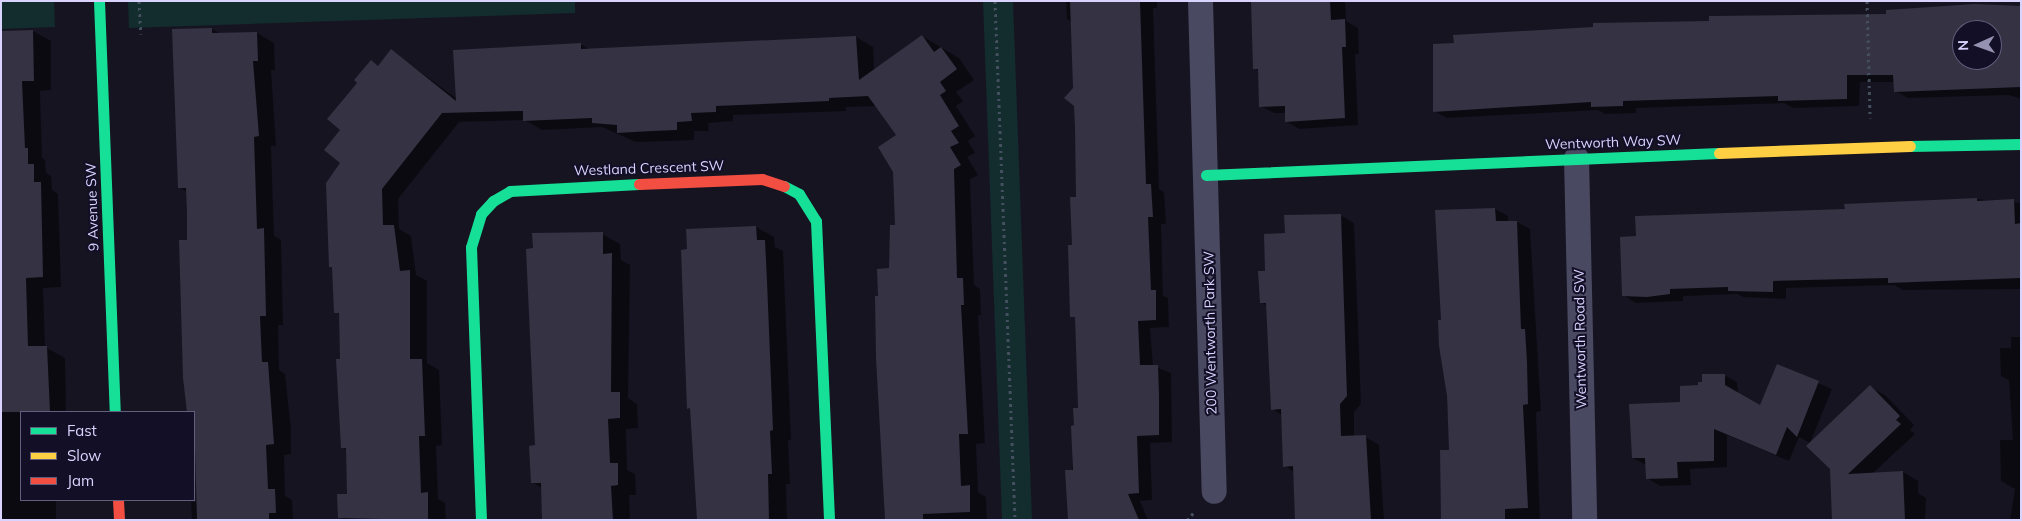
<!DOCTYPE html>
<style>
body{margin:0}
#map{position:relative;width:2022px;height:521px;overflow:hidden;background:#161421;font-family:Mulish,sans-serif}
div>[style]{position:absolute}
.green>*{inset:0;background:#132c2d}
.shadow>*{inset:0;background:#0007}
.building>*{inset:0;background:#343243}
.path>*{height:3px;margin-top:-1.5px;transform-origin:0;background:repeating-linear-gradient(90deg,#44505f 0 2.5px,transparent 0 6.5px)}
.street>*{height:25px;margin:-12.5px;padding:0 12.5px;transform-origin:12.5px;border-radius:12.5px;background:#4a4962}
.fast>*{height:11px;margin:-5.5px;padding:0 5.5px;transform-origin:5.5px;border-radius:5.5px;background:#16e098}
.slow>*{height:11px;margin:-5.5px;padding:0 5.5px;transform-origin:5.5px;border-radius:5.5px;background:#ffcf43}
.jam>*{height:11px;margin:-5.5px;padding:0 5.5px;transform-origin:5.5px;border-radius:5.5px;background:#f24e42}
span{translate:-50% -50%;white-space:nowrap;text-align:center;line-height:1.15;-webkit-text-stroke:4px #130f26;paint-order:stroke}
.street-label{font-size:14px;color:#d9d4ff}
.frame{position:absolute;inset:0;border:2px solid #d9d4ff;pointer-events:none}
.legend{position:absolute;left:20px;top:411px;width:175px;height:90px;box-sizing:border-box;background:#130f26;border:1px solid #625e7d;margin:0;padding:6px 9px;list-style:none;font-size:15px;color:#d9d4ff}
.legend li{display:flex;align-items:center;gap:10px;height:25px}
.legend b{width:25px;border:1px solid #625e7d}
.north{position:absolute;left:1952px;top:20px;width:50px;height:50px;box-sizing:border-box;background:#130f26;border:1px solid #625e7d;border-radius:50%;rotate:268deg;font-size:14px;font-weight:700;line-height:20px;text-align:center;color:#d9d4ff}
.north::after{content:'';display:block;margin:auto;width:18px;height:22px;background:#9591b1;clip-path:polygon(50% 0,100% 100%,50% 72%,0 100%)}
</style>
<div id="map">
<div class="green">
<i style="clip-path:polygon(1px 1px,54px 1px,55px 27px,1px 29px)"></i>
<i style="clip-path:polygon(128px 1px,575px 1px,575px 13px,129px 28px)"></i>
<i style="clip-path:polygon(983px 1px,1013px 1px,1032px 520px,1002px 520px)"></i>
</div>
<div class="shadow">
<i style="clip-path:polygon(1066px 1px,1157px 1px,1157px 8px,1153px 8px,1159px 189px,1164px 192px,1166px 224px,1161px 224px,1163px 296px,1168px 298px,1169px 327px,1150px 328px,1153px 366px,1171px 373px,1172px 442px,1150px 443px,1152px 500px,1140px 501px,1148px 520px,1069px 520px,1075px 426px,1079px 409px,1077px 319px,1072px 316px,1077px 198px,1075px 106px,1072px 22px,1067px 19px)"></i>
<i style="clip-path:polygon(1258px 1px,1345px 1px,1346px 21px,1358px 28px,1359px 54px,1355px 54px,1358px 125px,1299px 129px,1286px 121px,1286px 113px,1274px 113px,1261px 106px,1259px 71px,1254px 68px)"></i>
<i style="clip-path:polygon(evenodd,2021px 6px,2021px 99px,2009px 95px,1908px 98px,1895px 91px,1895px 82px,1860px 82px,1859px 106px,1793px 108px,1784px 103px,1636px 108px,1636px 113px,1605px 114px,1598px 110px,1447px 118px,1434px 111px,1710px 22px,1887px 16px,1930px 7px,2021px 6px,1962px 30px,1992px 30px,1992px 60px,1962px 60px,1962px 30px)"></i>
<i style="clip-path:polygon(212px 29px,221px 34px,257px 33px,274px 43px,275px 70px,271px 70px,276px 146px,271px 146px,274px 236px,281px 240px,283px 325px,278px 325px,279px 370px,285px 374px,291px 429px,291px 454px,284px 455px,285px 496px,292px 500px,293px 520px,192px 520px,191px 502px,197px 502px,194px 412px,188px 412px,181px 279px,189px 241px,187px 192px,179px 187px)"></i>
<i style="clip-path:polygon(33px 31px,51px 41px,51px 90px,40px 91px,42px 158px,45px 160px,46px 173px,51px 176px,52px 190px,58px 194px,61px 287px,43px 288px,45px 347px,65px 358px,66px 412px,21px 412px,21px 500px,56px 500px,56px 520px,1px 520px,1px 32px)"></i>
<i style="clip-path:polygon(922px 36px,959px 58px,974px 80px,956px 92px,963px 101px,956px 106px,975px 136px,968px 141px,975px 153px,967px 157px,978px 175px,970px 179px,974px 285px,980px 289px,981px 315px,978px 315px,985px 443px,976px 444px,978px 492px,986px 497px,987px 520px,885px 520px,877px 297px,880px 297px,890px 270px,896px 226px,898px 136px,877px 106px,846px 107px,846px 111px,733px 115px,733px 121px,708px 123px,709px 131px,694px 131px,694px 140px,670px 141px,636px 142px,602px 127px,542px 130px,525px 120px,459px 122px,398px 199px,399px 229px,411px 236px,416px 275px,427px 281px,427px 363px,439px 370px,442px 445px,436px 446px,438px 499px,445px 503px,446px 520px,344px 520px,339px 517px,348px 495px,347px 450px,342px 447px,340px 315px,336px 312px,333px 268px,330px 266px,342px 163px,342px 129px,359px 83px,371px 62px,379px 66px,392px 51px,457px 99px,580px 44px,591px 50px,856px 37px,873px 47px,874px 70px)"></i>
<i style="clip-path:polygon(1976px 199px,2021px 203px,2021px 289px,1903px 290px,1894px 285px,1786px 288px,1786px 299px,1743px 297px,1737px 294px,1683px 296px,1683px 301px,1636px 303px,1623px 295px,1846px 210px)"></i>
<i style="clip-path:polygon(1495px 209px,1508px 216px,1508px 222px,1517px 222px,1530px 229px,1541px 411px,1536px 412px,1540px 520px,1442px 520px,1450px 451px,1436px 211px)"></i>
<i style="clip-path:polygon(1340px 215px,1354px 223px,1361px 404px,1354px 412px,1354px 437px,1366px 437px,1379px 445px,1384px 520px,1296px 520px,1294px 472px,1285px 466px,1282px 415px,1272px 409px,1267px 306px,1261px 302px,1266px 272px,1286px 235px)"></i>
<i style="clip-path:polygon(756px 227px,774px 237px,775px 247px,783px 251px,791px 440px,788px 440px,790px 484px,786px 484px,787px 520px,698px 520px,692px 410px,689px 408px)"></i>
<i style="clip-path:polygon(602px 234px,620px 244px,621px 260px,630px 265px,628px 398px,637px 404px,638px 428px,626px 429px,627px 470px,635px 474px,636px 495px,629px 495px,630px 520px,543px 520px,542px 488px,532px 482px,536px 447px)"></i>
<i style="clip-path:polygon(2011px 337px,2021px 337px,2021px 520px,2010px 520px,2015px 489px,2001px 481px,2000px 440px,2013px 440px,2009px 380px,2001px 376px,2000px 348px,2011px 348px)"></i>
<i style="clip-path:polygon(1778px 366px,1832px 389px,1810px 443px,1799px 437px,1789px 461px,1727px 435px,1727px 467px,1690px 469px,1691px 485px,1660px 486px,1647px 478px,1646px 465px,1633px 458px,1699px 387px,1724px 375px,1737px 382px,1738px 394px,1761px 407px)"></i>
<i style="clip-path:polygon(1870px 387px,1885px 395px,1914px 425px,1910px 430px,1915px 434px,1872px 474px,1903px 472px,1918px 481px,1918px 493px,1926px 498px,1925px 520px,1833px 520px)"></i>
</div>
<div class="building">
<i style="clip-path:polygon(1070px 1px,1140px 1px,1146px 184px,1151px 184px,1153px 217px,1148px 217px,1151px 290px,1156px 290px,1156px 320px,1138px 321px,1140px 365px,1158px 365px,1159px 395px,1159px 435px,1137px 436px,1139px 493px,1128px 494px,1139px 520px,1068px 520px,1065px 470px,1073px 470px,1071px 426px,1074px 425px,1073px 408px,1078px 408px,1075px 317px,1070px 317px,1068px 245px,1072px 245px,1070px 197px,1076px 197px,1075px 128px,1074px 106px,1064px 98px,1073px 88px)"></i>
<i style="clip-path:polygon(1251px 1px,1330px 1px,1331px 20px,1345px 19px,1346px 47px,1342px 47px,1345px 118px,1285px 122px,1285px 106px,1259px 107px,1258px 69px,1253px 69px)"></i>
<i style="clip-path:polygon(evenodd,1974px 4px,2021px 6px,2021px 87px,1894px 92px,1893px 75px,1847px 75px,1847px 99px,1778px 101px,1778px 96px,1623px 101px,1623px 106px,1591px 107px,1591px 102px,1433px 112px,1433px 44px,1454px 43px,1453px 35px,1593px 27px,1593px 23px,1709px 21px,1709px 16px,1886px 14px,1886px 10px,1974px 4px,1962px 30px,1992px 30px,1992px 60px,1962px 60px,1962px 30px)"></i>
<i style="clip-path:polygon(212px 28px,212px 33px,257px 32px,258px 61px,253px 61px,259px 136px,254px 137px,257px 229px,264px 228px,266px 316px,260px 316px,262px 362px,268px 362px,274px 444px,266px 445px,268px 489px,275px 489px,276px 513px,269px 513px,269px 520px,197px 520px,194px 412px,187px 412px,183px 378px,179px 240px,187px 240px,187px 213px,186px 188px,178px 188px,172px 29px)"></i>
<i style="clip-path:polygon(33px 30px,34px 81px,22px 81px,25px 148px,28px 148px,28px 164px,34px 164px,34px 182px,41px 182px,43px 277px,26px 278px,28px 346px,47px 346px,50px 412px,1px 412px,1px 31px)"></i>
<i style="clip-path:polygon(922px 35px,934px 52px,941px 47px,957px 69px,940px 82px,946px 91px,940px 95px,959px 126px,951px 131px,959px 143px,950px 147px,961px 165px,954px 169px,957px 278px,963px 278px,964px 305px,961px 305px,968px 434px,959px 434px,961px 486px,970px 485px,970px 512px,923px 514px,923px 520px,885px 520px,876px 358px,875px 296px,878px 296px,877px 269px,889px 268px,890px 225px,895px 225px,893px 172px,878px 147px,896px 135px,868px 96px,829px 98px,829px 101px,716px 106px,716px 112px,691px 113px,692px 121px,677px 122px,677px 130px,652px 131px,617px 133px,617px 125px,592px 123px,592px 118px,523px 121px,523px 111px,442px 113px,382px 189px,383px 225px,394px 225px,400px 271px,410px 270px,410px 359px,422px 359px,425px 436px,419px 436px,421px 493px,428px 492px,428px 520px,338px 518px,337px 494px,347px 494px,346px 448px,341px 448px,336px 359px,340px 359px,339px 313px,334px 313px,332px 267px,329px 267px,326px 183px,340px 163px,324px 150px,340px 130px,327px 119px,357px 83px,354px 80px,371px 60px,378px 66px,391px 49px,456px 101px,453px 50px,581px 43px,581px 49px,856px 36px,859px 80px)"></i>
<i style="clip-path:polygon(1977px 198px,1977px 201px,2014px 199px,2015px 224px,2021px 223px,2021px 278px,1888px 283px,1888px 278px,1773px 281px,1773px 292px,1728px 291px,1728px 287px,1670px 289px,1670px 294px,1647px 297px,1622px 296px,1620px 237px,1636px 236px,1635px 216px,1845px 209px,1844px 204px)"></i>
<i style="clip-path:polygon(1495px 208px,1496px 221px,1517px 221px,1521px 329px,1525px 329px,1527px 362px,1528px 404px,1523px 405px,1528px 508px,1505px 509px,1505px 520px,1441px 520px,1440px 450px,1449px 450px,1447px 396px,1439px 346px,1438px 320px,1441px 320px,1435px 210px)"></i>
<i style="clip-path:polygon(1341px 214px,1347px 396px,1340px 404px,1341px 436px,1366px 435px,1371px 520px,1295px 520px,1293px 466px,1283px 467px,1281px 409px,1271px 410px,1266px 303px,1260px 303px,1258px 271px,1265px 271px,1264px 234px,1285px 233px,1284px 215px)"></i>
<i style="clip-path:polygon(756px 226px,757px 240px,765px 240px,767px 281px,773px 430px,770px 431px,772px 474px,768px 474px,769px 520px,697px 520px,690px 408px,687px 409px,681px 250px,687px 249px,686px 229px)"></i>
<i style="clip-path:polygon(603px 232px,603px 254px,612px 253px,611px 392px,620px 392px,620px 418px,608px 419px,610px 463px,618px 463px,618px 485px,611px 486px,613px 520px,542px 520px,541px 483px,531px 483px,529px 446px,535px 445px,526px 249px,533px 248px,532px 233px)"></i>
<i style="clip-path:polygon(1777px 364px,1819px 381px,1797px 437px,1787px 427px,1776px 455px,1714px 429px,1714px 461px,1677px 462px,1678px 478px,1646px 479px,1645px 458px,1632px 458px,1629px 404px,1680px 402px,1680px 386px,1698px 385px,1698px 382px,1702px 382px,1702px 374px,1725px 374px,1725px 385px,1760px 405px)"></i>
<i style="clip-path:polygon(1870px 385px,1900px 416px,1896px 420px,1901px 424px,1848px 474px,1903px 471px,1905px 520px,1832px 520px,1830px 469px,1806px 446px)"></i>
</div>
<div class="path">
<i style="left:139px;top:1px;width:33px;rotate:87deg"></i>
<i style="left:995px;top:1px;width:519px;rotate:87.79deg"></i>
<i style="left:1867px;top:1px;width:117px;rotate:88.5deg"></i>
<i style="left:1187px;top:520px;width:12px;rotate:-48deg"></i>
</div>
<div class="street">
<i style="left:1200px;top:1px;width:490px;rotate:88.4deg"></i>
<i style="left:1576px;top:158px;width:362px;rotate:88.7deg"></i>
</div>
<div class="fast">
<i style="left:99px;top:1px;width:411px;rotate:87.8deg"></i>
<i style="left:1910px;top:146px;width:111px;rotate:-1deg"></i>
<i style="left:1206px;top:175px;width:513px;rotate:-2.46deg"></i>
<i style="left:784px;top:186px;width:17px;rotate:28deg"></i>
<i style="left:799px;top:194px;width:32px;rotate:58deg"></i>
<i style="left:816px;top:221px;width:299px;rotate:87.5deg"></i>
<i style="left:481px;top:520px;width:273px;rotate:-92.1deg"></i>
<i style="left:471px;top:247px;width:34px;rotate:-73deg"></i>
<i style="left:481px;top:214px;width:18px;rotate:-47deg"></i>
<i style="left:493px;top:201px;width:20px;rotate:-30deg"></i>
<i style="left:510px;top:191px;width:129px;rotate:-3.1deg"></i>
</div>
<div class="slow">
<i style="left:1719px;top:153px;width:191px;rotate:-2.1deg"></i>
</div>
<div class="jam">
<i style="left:639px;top:184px;width:123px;rotate:-2.3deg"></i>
<i style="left:762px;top:179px;width:23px;rotate:18deg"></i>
<i style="left:118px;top:500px;width:20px;rotate:87deg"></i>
</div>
<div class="street-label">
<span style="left:1613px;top:142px;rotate:-2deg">Wentworth Way SW</span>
<span style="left:649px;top:168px;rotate:-2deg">Westland Crescent SW</span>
<span style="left:92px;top:207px;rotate:-92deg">9 Avenue SW</span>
<span style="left:1210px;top:333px;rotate:-91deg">200 Wentworth Park SW</span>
<span style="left:1580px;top:339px;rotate:-91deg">Wentworth Road SW</span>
</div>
<div class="frame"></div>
<ul class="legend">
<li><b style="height:6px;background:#16e098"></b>Fast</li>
<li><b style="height:6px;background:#ffcf43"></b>Slow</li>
<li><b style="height:6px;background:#f24e42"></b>Jam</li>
</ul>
<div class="north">N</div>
</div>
